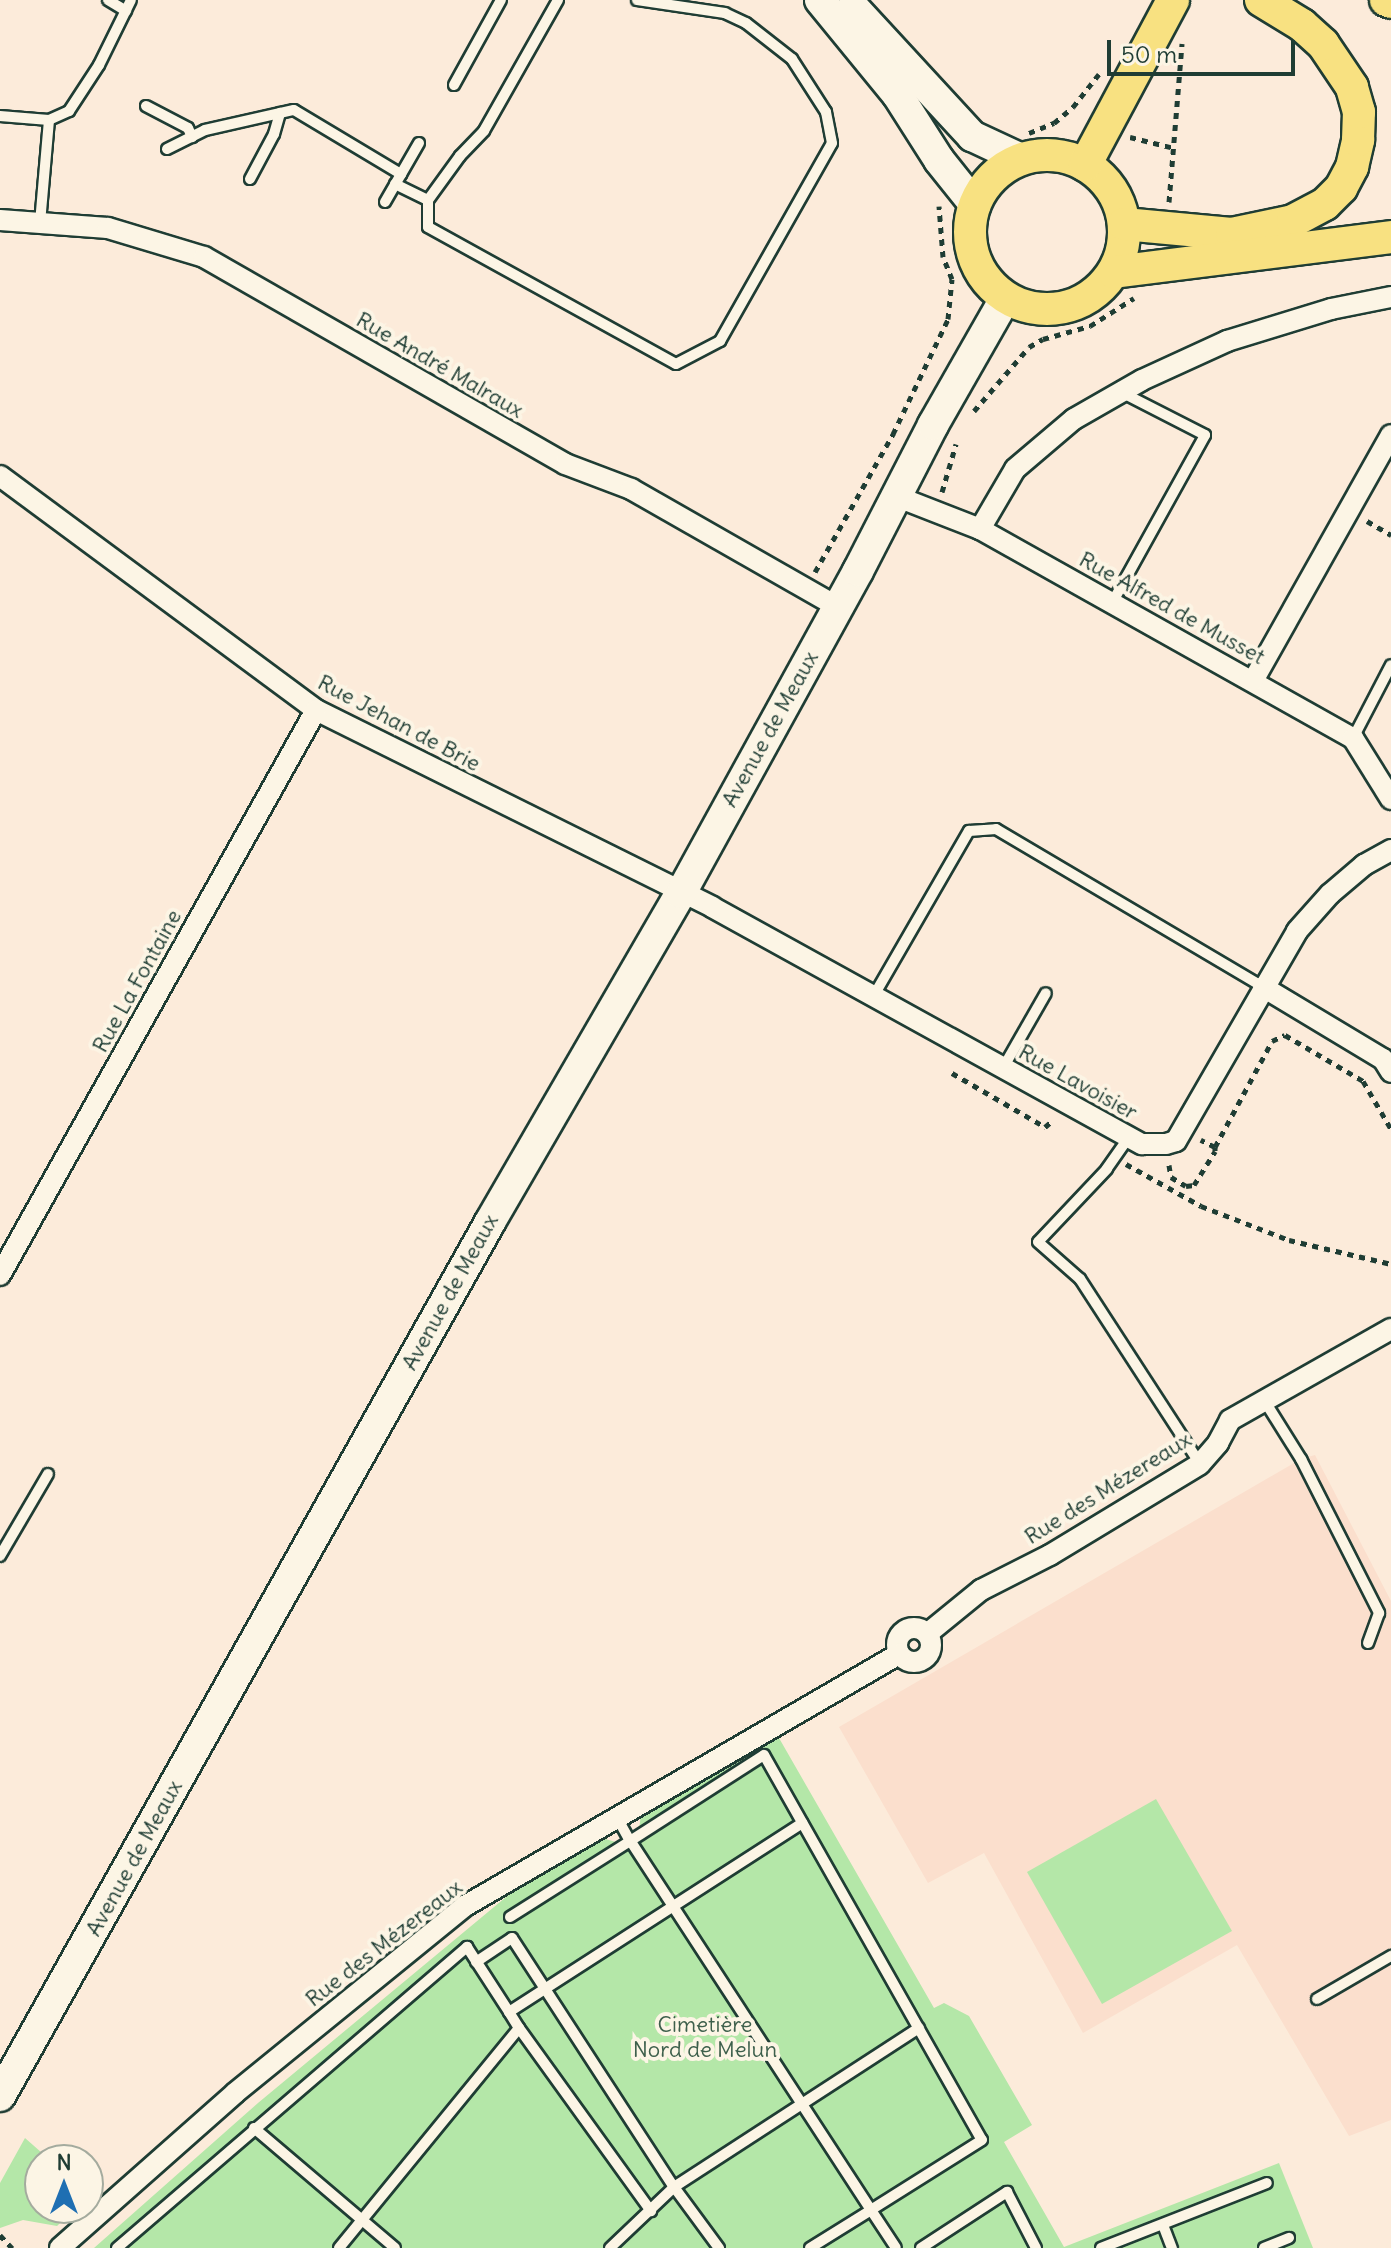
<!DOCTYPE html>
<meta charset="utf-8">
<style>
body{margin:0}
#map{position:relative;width:1391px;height:2248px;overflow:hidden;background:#fcebda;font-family:Delius,sans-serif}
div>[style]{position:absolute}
.built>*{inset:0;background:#fbdfcd}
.green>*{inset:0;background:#b4e7a8}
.path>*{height:5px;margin-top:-2.5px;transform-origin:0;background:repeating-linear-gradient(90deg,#1f3d34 0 6px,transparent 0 12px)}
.roads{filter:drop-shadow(2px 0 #1f3d34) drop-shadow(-2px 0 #1f3d34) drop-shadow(0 2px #1f3d34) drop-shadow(0 -2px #1f3d34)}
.lane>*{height:10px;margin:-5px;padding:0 5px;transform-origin:5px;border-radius:5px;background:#fcf5e5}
.street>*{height:20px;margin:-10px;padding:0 10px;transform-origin:10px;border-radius:10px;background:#fcf5e5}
.street>.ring{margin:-10px;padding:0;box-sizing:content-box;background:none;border:20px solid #fcf5e5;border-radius:50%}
.secondary>*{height:30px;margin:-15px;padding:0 15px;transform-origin:15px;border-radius:15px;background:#fcf5e5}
.primary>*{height:32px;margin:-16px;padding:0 16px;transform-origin:16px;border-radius:16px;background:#f8e181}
.primary>.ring{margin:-16px;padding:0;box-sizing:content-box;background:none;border:32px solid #f8e181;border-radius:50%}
span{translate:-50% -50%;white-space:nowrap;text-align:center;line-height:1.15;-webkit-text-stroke:8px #fcf5e5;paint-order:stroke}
.street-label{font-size:22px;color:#1f3d34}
.park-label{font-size:22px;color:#3d5f4b}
.north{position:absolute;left:24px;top:2144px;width:80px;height:80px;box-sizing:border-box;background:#fcf5e5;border:2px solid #a4ab9e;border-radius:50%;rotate:0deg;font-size:22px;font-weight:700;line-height:32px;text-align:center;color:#1f3d34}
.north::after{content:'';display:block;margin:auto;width:28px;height:36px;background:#1f6fb2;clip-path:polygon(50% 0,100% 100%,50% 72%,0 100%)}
.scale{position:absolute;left:1107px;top:40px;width:188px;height:36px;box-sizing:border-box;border:4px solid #1f3d34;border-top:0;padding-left:10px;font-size:24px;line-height:28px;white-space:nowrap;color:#1f3d34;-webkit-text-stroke:6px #fcf5e5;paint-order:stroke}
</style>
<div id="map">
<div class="built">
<i style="clip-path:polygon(1315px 1455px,1391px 1601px,1391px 2120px,1349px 2136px,1237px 1945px,1083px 2033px,984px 1853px,928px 1883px,839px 1727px,1301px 1459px)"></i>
</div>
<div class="green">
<i style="clip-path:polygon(779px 1738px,934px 2008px,944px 2003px,969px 2016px,1032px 2125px,1004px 2142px,1064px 2247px,1279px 2163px,1313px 2248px,94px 2248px,258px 2103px,518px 1887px,602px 1838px,619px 1843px,639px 1830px,641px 1814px)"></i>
<i style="clip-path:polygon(1156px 1799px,1232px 1931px,1102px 2004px,1027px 1872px)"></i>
<i style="clip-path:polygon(25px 2138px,50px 2160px,40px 2160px,40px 2208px,76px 2208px,57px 2226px,23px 2220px,0 2228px,0 2183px)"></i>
</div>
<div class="path">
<i style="left:1029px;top:133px;width:27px;rotate:-22deg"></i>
<i style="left:1054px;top:123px;width:25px;rotate:-40deg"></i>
<i style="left:1073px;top:107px;width:42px;rotate:-51.8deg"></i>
<i style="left:1130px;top:137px;width:45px;rotate:14deg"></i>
<i style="left:1169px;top:202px;width:159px;rotate:-85.3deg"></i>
<i style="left:974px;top:411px;width:84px;rotate:-49.3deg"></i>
<i style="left:1029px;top:347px;width:16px;rotate:-30deg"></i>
<i style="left:1043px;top:339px;width:49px;rotate:-15.5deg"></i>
<i style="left:1090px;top:326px;width:52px;rotate:-32.5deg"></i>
<i style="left:942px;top:492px;width:50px;rotate:-73.7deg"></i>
<i style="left:1367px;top:521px;width:28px;rotate:30deg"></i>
<i style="left:815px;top:572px;width:159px;rotate:-60.5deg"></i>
<i style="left:893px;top:434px;width:127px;rotate:-64.4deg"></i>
<i style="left:948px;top:319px;width:40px;rotate:-84.3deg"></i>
<i style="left:952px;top:279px;width:24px;rotate:-112deg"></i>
<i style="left:943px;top:257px;width:51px;rotate:-94.5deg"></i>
<i style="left:952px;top:1073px;width:108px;rotate:30.1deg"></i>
<i style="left:1045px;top:1127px;width:11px;rotate:-41deg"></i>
<i style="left:1215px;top:1147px;width:120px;rotate:-61.7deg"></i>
<i style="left:1272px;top:1041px;width:14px;rotate:-25deg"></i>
<i style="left:1285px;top:1035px;width:91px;rotate:30.5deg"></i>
<i style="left:1363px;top:1081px;width:56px;rotate:59.7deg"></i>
<i style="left:1126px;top:1164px;width:86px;rotate:29.2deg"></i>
<i style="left:1201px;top:1206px;width:94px;rotate:21.1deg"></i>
<i style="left:1289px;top:1240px;width:105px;rotate:13.2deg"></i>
<i style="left:1169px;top:1165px;width:12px;rotate:81deg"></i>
<i style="left:1171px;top:1177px;width:17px;rotate:31deg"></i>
<i style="left:1186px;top:1186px;width:8px;rotate:-7deg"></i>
<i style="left:1194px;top:1185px;width:40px;rotate:-58deg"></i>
<i style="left:1215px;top:1151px;width:4px;rotate:-90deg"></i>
<i style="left:1215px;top:1147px;width:16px;rotate:-153deg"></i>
<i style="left:0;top:2235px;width:18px;rotate:47deg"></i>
</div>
<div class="roads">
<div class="lane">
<i style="left:108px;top:0;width:21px;rotate:31deg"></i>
<i style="left:558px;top:0;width:150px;rotate:119.5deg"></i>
<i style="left:484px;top:131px;width:35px;rotate:134deg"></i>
<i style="left:460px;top:156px;width:54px;rotate:126deg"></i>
<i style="left:428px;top:200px;width:27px;rotate:90deg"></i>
<i style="left:428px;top:227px;width:283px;rotate:28.9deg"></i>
<i style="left:676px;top:364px;width:50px;rotate:-27.6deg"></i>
<i style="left:720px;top:341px;width:227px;rotate:-60.5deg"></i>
<i style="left:832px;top:143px;width:32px;rotate:-101deg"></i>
<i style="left:826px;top:112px;width:63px;rotate:-122.7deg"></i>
<i style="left:792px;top:59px;width:58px;rotate:-142deg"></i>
<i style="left:746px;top:23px;width:23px;rotate:-155deg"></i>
<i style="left:725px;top:13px;width:89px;rotate:-171.6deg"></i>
<i style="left:454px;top:85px;width:97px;rotate:-61.1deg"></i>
<i style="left:146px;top:106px;width:47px;rotate:27.6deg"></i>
<i style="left:188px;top:128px;width:10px;rotate:66deg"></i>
<i style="left:0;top:116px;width:49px;rotate:4.7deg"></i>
<i style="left:49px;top:120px;width:22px;rotate:-24deg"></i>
<i style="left:69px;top:111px;width:55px;rotate:-56.9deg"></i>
<i style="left:99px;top:65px;width:72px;rotate:-63.8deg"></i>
<i style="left:167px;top:149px;width:42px;rotate:-26.6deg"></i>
<i style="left:205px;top:130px;width:91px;rotate:-12.7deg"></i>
<i style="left:294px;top:110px;width:125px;rotate:30.9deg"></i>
<i style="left:250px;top:179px;width:51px;rotate:-61.9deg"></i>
<i style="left:274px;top:134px;width:22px;rotate:-74deg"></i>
<i style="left:395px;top:184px;width:37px;rotate:26deg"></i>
<i style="left:385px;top:202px;width:68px;rotate:-60deg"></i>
<i style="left:40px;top:223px;width:103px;rotate:-85deg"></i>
<i style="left:1112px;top:603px;width:192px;rotate:-61deg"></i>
<i style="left:1205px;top:435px;width:92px;rotate:-152.9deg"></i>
<i style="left:1353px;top:738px;width:82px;rotate:-62.5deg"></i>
<i style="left:873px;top:997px;width:192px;rotate:-60deg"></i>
<i style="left:969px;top:831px;width:27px;rotate:-4deg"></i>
<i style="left:996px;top:829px;width:310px;rotate:30.6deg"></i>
<i style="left:1003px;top:1068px;width:86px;rotate:-60.2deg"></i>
<i style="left:1129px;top:1137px;width:39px;rotate:125deg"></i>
<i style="left:1107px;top:1169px;width:100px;rotate:133.4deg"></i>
<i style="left:1038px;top:1242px;width:56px;rotate:41.4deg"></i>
<i style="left:1080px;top:1279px;width:221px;rotate:57deg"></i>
<i style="left:1264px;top:1400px;width:70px;rotate:57.9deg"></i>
<i style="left:1301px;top:1459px;width:173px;rotate:63.1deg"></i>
<i style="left:1379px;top:1613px;width:32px;rotate:110deg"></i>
<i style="left:0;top:1556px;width:95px;rotate:-59.7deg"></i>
<i style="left:510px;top:1917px;width:142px;rotate:-32.3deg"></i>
<i style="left:630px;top:1841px;width:159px;rotate:-32.7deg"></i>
<i style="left:764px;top:1755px;width:442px;rotate:60.5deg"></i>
<i style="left:982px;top:2140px;width:131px;rotate:147.8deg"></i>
<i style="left:871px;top:2210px;width:441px;rotate:-123.1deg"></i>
<i style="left:630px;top:1841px;width:29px;rotate:-119deg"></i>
<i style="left:476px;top:1962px;width:43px;rotate:-33.7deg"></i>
<i style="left:512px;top:1938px;width:297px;rotate:57deg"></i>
<i style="left:674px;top:2187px;width:76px;rotate:53.6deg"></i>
<i style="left:1317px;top:1999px;width:86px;rotate:-30.2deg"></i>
<i style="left:519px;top:2028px;width:226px;rotate:54.2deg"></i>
<i style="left:254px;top:2128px;width:185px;rotate:40.4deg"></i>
<i style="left:1163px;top:2225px;width:25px;rotate:69deg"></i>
<i style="left:117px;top:2248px;width:462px;rotate:-40.7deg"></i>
<i style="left:467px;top:1947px;width:77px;rotate:57.1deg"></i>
<i style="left:509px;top:2012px;width:349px;rotate:-32.8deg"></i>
<i style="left:339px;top:2248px;width:284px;rotate:-50.7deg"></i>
<i style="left:519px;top:2028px;width:19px;rotate:-122deg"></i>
<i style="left:610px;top:2248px;width:88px;rotate:-43.6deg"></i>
<i style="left:674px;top:2187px;width:292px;rotate:-33deg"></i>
<i style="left:810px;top:2248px;width:72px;rotate:-31.9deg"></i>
<i style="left:871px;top:2210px;width:45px;rotate:56.7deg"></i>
<i style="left:921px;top:2248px;width:103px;rotate:-33.1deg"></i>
<i style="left:1007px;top:2192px;width:63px;rotate:62.6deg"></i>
<i style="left:1101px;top:2248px;width:178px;rotate:-21.4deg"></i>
<i style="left:1264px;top:2248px;width:27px;rotate:-22deg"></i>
</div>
<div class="street">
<i style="left:0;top:220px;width:108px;rotate:4.2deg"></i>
<i style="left:108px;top:228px;width:100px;rotate:16.8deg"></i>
<i style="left:204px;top:257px;width:416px;rotate:29.8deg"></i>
<i style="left:565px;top:464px;width:71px;rotate:20.7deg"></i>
<i style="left:631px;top:489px;width:238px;rotate:29.7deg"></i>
<i style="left:0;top:476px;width:393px;rotate:36.5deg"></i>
<i style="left:316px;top:710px;width:442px;rotate:26.4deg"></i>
<i style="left:712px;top:907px;width:491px;rotate:28.9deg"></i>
<i style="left:1142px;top:1144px;width:24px"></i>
<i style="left:1166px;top:1144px;width:10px;rotate:-17deg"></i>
<i style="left:1176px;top:1141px;width:242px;rotate:-60deg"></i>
<i style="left:1297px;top:931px;width:50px;rotate:-48.3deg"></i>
<i style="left:1330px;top:894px;width:45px;rotate:-40.5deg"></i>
<i style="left:1364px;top:865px;width:31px;rotate:-29deg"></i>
<i style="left:898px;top:497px;width:88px;rotate:21.3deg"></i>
<i style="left:980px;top:529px;width:428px;rotate:29.3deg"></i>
<i style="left:1353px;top:738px;width:72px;rotate:58.1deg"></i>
<i style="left:980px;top:529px;width:69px;rotate:-59.7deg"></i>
<i style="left:1015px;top:469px;width:77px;rotate:-40.3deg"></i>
<i style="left:1074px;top:419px;width:78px;rotate:-29.8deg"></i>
<i style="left:1142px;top:380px;width:94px;rotate:-24.6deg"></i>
<i style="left:1227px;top:341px;width:109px;rotate:-17.1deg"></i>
<i style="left:1331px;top:309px;width:61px;rotate:-11.3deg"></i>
<i style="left:1253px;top:681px;width:282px;rotate:-60.7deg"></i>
<i style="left:1263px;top:987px;width:140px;rotate:31deg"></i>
<i style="left:1383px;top:1059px;width:15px;rotate:58deg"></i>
<i style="left:0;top:1275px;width:647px;rotate:-60.78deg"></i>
<i class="ring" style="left:897px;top:1628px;width:14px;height:14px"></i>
<i style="left:927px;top:1634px;width:70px;rotate:-39.2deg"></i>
<i style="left:981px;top:1590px;width:77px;rotate:-26.9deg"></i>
<i style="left:1050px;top:1555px;width:175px;rotate:-31.2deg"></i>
<i style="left:1200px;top:1464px;width:28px;rotate:-49deg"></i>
<i style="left:1218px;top:1443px;width:26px;rotate:-62deg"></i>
<i style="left:1230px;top:1420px;width:185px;rotate:-29.5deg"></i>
<i style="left:60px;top:2248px;width:234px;rotate:-41.5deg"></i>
<i style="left:235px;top:2093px;width:296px;rotate:-39.1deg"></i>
<i style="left:465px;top:1906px;width:502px;rotate:-30.14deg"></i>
</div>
<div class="secondary">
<i style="left:820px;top:0;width:122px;rotate:50.7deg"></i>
<i style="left:897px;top:94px;width:78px;rotate:57.5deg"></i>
<i style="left:939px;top:160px;width:58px;rotate:51.3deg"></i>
<i style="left:853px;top:7px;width:176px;rotate:47.3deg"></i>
<i style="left:972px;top:136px;width:54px;rotate:25.1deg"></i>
<i style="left:0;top:2096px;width:1002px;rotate:-60.72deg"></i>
<i style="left:490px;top:1222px;width:380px;rotate:-59.9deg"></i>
<i style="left:681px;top:893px;width:367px;rotate:-61.2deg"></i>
<i style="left:858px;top:571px;width:164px;rotate:-62.8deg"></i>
<i style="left:933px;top:425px;width:147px;rotate:-60.3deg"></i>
</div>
<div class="primary">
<i style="left:1386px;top:0;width:5px;rotate:22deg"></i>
<i class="ring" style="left:970px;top:155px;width:122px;height:122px"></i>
<i style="left:1085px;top:165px;width:187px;rotate:-61.9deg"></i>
<i style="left:1124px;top:224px;width:108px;rotate:5.3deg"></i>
<i style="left:1232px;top:234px;width:62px;rotate:-12deg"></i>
<i style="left:1293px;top:221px;width:36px;rotate:-28deg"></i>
<i style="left:1325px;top:204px;width:23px;rotate:-45deg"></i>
<i style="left:1341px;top:188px;width:24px;rotate:-62deg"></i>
<i style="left:1352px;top:167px;width:28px;rotate:-77deg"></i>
<i style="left:1358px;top:140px;width:28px;rotate:-88deg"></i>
<i style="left:1359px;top:112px;width:26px;rotate:-106deg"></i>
<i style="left:1352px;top:87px;width:52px;rotate:-124deg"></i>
<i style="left:1323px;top:44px;width:28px;rotate:-138deg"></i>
<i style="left:1302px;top:25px;width:48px;rotate:-148.6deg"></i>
<i style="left:1114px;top:272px;width:279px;rotate:-7.2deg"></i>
</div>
</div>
<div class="street-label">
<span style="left:440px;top:365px;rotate:30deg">Rue André Malraux</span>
<span style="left:1172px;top:608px;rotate:29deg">Rue Alfred de Musset</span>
<span style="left:399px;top:723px;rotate:28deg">Rue Jehan de Brie</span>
<span style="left:770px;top:729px;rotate:-61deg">Avenue de Meaux</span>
<span style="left:137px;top:981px;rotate:-61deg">Rue La Fontaine</span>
<span style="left:1078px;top:1082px;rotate:29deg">Rue Lavoisier</span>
<span style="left:450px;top:1292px;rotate:-61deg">Avenue de Meaux</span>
<span style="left:1108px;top:1488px;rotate:-32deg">Rue des Mézereaux</span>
<span style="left:134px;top:1858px;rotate:-61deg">Avenue de Meaux</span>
<span style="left:384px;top:1943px;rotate:-38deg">Rue des Mézereaux</span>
</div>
<div class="park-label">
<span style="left:705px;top:2037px">Cimetière<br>Nord de Melun</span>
</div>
<div class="north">N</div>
<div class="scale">50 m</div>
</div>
